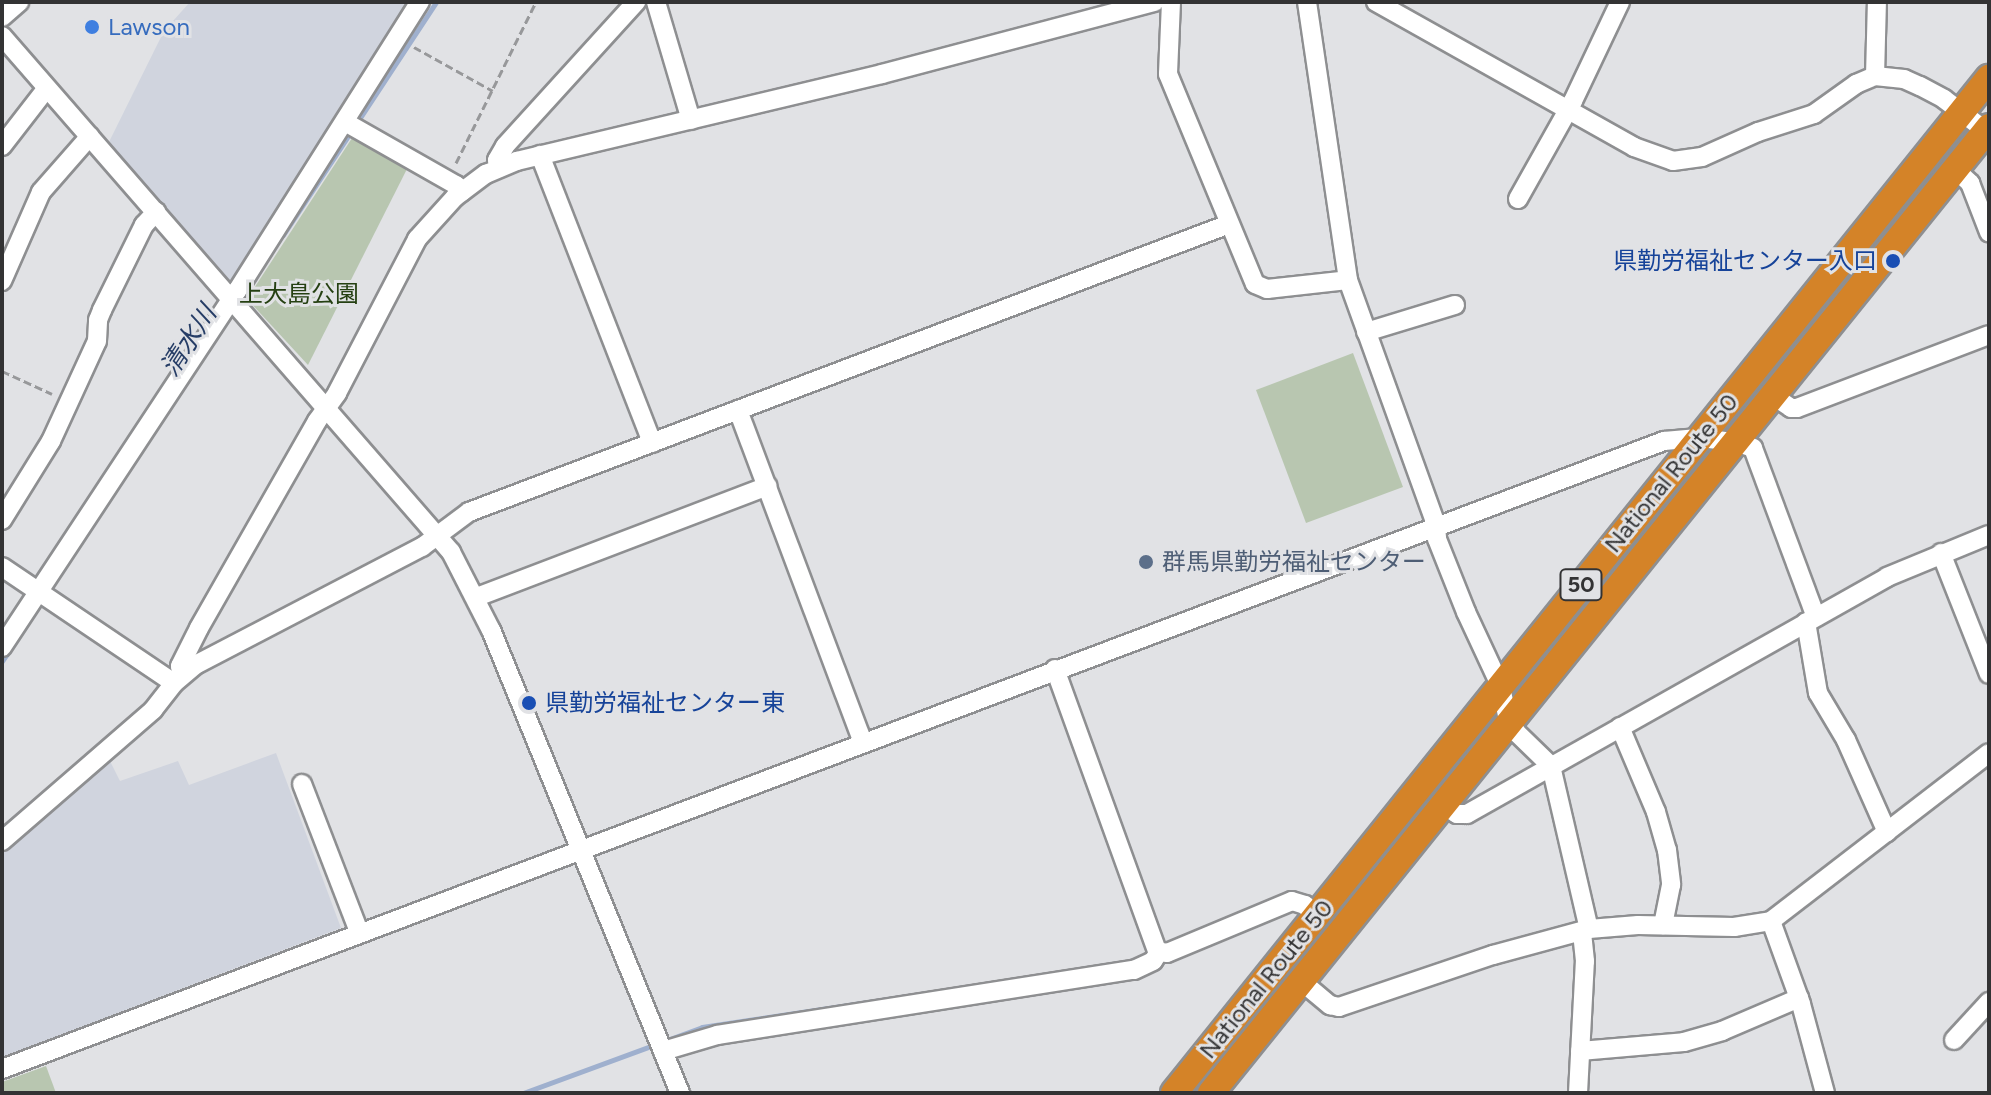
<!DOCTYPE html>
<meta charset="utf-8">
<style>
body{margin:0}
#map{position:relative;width:1991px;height:1095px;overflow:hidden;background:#e1e2e5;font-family:Figtree,"Noto Sans JP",sans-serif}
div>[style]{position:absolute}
.built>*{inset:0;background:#d0d4de}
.green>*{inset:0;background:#b8c6b0}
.stream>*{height:5px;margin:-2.5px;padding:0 2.5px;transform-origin:2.5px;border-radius:2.5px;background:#9fb0ce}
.path>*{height:3px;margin-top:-1.5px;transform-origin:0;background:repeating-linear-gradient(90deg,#97989a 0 8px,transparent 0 12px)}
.roads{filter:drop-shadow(2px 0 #8e8f91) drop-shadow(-2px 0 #8e8f91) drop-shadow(0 2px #8e8f91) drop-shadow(0 -2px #8e8f91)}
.minor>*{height:18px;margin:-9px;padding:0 9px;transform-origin:9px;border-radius:9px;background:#fff}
.highway>*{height:26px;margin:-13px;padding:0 13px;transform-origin:13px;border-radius:13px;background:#d48328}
.dots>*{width:22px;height:22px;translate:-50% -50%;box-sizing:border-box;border:4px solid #e1e2e5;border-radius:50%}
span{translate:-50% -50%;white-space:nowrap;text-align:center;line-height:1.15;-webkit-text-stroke:6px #e1e2e5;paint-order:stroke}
.shield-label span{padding:2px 6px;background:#e1e2e5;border:2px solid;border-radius:6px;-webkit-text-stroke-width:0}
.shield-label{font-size:22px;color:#333334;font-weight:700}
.shop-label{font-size:24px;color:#366cbe}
.left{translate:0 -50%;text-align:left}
.transit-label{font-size:24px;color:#164399}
.right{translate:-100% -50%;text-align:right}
.park-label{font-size:24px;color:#254012}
.street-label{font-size:24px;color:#333334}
.service-label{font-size:24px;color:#4e5e75}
.water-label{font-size:26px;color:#263d66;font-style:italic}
.frame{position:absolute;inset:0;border:4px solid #333334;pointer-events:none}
</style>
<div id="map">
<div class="built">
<i style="clip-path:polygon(190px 2px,411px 2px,229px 284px,106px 148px,164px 31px)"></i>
<i style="clip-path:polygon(276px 753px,341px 928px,2px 1057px,2px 852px,109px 759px,120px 781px,178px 761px,189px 785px)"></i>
</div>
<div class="green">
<i style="clip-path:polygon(354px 135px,409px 165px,308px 365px,247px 299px)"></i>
<i style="clip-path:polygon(1353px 353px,1403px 487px,1306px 523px,1256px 390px)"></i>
<i style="clip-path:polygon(46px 1066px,56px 1093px,2px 1093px,2px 1082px)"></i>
</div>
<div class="stream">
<i style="left:283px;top:235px;width:279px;rotate:-56.7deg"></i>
<i style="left:2px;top:661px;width:12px;rotate:-55deg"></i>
<i style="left:523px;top:1093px;width:191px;rotate:-20.2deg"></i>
<i style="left:702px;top:1027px;width:235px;rotate:-8.6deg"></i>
</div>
<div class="path">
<i style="left:414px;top:47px;width:90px;rotate:29.1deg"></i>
<i style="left:456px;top:163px;width:180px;rotate:-63.6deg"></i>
<i style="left:2px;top:371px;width:55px;rotate:24.7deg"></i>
</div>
<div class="roads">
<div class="minor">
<i style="left:656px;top:2px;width:123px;rotate:73.5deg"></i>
<i style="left:1171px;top:2px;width:72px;rotate:92.4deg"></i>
<i style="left:1168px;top:74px;width:227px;rotate:67.5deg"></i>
<i style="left:1255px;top:284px;width:13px;rotate:23deg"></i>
<i style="left:1267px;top:289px;width:81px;rotate:-6.3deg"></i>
<i style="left:1307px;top:2px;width:281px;rotate:81.6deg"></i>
<i style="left:1348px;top:280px;width:259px;rotate:70.2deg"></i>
<i style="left:1436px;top:524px;width:15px;rotate:86deg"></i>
<i style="left:1437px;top:539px;width:79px;rotate:68.3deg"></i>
<i style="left:1466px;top:612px;width:83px;rotate:65deg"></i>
<i style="left:1501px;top:687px;width:30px;rotate:78deg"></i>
<i style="left:1507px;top:716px;width:20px;rotate:60deg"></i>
<i style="left:1517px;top:733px;width:47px;rotate:44.1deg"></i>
<i style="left:1551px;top:766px;width:167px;rotate:76.9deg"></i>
<i style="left:1376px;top:2px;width:296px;rotate:29.3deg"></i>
<i style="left:1634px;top:147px;width:41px;rotate:19.7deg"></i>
<i style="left:1673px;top:161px;width:29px;rotate:-8deg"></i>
<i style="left:1702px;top:157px;width:61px;rotate:-24.1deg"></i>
<i style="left:1758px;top:132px;width:59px;rotate:-17.8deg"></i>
<i style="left:1814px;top:114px;width:52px;rotate:-35.5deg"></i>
<i style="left:1856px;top:84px;width:21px;rotate:-23deg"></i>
<i style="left:1875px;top:76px;width:29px;rotate:6deg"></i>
<i style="left:1904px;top:79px;width:17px;rotate:24deg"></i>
<i style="left:1920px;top:86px;width:27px;rotate:28deg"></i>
<i style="left:1944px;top:99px;width:53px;rotate:37.3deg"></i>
<i style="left:2px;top:17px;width:23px;rotate:-41deg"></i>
<i style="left:2px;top:36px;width:684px;rotate:48.97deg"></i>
<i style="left:451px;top:552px;width:88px;rotate:62.9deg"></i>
<i style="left:491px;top:630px;width:500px;rotate:67.79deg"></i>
<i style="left:1875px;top:76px;width:74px;rotate:-88.5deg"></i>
<i style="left:345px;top:122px;width:128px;rotate:29.6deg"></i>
<i style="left:456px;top:185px;width:9px;rotate:49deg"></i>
<i style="left:2px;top:146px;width:73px;rotate:-52.2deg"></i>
<i style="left:540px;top:155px;width:309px;rotate:68.7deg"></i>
<i style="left:499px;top:168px;width:8px;rotate:-104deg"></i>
<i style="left:497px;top:160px;width:16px;rotate:-60deg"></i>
<i style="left:505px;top:146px;width:195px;rotate:-47.7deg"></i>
<i style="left:1955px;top:169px;width:21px;rotate:43deg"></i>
<i style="left:1970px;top:183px;width:53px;rotate:68.8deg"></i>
<i style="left:1518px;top:199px;width:112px;rotate:-60.7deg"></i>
<i style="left:1573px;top:101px;width:110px;rotate:-64.6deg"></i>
<i style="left:2px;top:281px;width:97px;rotate:-66.3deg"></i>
<i style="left:41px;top:192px;width:74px;rotate:-48.8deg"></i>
<i style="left:1366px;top:332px;width:93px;rotate:-16.9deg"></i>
<i style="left:1772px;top:395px;width:23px;rotate:34deg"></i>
<i style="left:1791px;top:408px;width:6px"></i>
<i style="left:1797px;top:408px;width:205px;rotate:-20.8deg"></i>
<i style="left:738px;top:410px;width:355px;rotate:69.4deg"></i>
<i style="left:2px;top:520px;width:93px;rotate:-58.2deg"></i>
<i style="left:51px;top:441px;width:110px;rotate:-65.3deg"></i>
<i style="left:97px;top:341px;width:21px;rotate:-87deg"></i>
<i style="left:98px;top:320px;width:11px;rotate:-68deg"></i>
<i style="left:102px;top:310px;width:95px;rotate:-63.7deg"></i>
<i style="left:144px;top:225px;width:18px;rotate:-47deg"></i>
<i style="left:1941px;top:553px;width:130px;rotate:68.4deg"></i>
<i style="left:2px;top:567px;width:207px;rotate:34deg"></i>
<i style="left:477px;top:597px;width:311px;rotate:-20.9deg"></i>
<i style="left:1806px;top:622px;width:72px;rotate:80.4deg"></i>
<i style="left:1818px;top:693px;width:55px;rotate:59.2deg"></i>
<i style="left:1846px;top:740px;width:101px;rotate:66deg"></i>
<i style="left:2px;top:647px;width:427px;rotate:-56.6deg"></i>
<i style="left:237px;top:291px;width:342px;rotate:-57.7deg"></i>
<i style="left:1055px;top:669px;width:300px;rotate:70.1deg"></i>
<i style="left:1157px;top:951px;width:10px;rotate:11deg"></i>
<i style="left:1167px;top:953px;width:135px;rotate:-22.6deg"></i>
<i style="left:1292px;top:901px;width:14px;rotate:17deg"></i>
<i style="left:1305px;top:905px;width:15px;rotate:48deg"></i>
<i style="left:182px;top:675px;width:9px;rotate:-103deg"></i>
<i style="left:180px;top:666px;width:42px;rotate:-63.4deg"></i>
<i style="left:199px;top:628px;width:238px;rotate:-60.3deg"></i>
<i style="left:317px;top:421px;width:34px;rotate:-54deg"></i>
<i style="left:337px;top:393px;width:174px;rotate:-62.5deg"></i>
<i style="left:417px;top:239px;width:57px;rotate:-47.9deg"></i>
<i style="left:455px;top:197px;width:39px;rotate:-37deg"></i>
<i style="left:486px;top:174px;width:34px;rotate:-23deg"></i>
<i style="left:517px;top:161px;width:375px;rotate:-13.4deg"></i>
<i style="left:882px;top:74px;width:282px;rotate:-14.8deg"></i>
<i style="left:1620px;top:727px;width:92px;rotate:67deg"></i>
<i style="left:1656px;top:812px;width:40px;rotate:74deg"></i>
<i style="left:1667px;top:850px;width:35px;rotate:83deg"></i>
<i style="left:1671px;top:885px;width:41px;rotate:101.3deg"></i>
<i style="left:302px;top:784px;width:159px;rotate:68.9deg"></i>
<i style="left:1442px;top:804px;width:18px;rotate:34deg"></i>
<i style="left:1457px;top:814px;width:10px"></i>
<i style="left:1467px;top:814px;width:482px;rotate:-29.4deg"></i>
<i style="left:1887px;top:577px;width:110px;rotate:-22.4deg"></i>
<i style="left:2px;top:841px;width:200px;rotate:-40.9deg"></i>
<i style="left:153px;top:710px;width:34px;rotate:-52deg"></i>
<i style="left:174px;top:683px;width:30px;rotate:-40deg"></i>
<i style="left:197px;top:664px;width:254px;rotate:-27.5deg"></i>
<i style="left:422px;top:547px;width:59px;rotate:-36.7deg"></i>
<i style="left:469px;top:512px;width:813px;rotate:-20.75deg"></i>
<i style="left:1771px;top:921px;width:88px;rotate:70.1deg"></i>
<i style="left:1801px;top:1004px;width:92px;rotate:74.9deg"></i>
<i style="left:1301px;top:981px;width:38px;rotate:40deg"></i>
<i style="left:1330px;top:1005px;width:9px;rotate:13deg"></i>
<i style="left:1339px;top:1007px;width:163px;rotate:-18.7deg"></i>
<i style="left:1493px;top:955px;width:99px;rotate:-15.2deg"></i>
<i style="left:1589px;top:929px;width:49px;rotate:-4.7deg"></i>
<i style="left:1638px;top:925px;width:96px;rotate:1.2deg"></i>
<i style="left:1734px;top:927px;width:37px;rotate:-9deg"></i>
<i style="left:1771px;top:921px;width:275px;rotate:-37.6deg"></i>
<i style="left:1954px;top:1040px;width:52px;rotate:-47.4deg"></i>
<i style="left:663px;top:1051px;width:56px;rotate:-16.5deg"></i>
<i style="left:717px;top:1035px;width:422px;rotate:-8.9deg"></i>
<i style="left:1134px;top:970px;width:21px;rotate:-25deg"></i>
<i style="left:1153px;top:961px;width:11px;rotate:-56deg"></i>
<i style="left:1580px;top:1051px;width:104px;rotate:-4.9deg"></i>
<i style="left:1684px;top:1042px;width:40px;rotate:-16deg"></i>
<i style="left:1722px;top:1031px;width:84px;rotate:-23.2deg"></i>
<i style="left:2px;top:1069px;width:1777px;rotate:-20.7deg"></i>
<i style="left:1664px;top:441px;width:37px;rotate:-5deg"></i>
<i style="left:1701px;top:438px;width:34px;rotate:7deg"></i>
<i style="left:1735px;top:442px;width:19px;rotate:18deg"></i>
<i style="left:1753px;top:448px;width:180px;rotate:69.6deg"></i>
<i style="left:1578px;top:1093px;width:132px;rotate:-87deg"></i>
<i style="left:1585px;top:961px;width:30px;rotate:-96deg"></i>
</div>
<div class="highway">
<i style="left:1174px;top:1093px;width:1302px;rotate:-51.24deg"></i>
<i style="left:1211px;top:1093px;width:1240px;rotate:-51.15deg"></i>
</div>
</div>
<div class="dots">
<i style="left:92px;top:27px;background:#3f7fe0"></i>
<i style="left:1893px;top:261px;background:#1a4fb4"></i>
<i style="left:1146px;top:562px;background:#5c6f8a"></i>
<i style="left:529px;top:703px;background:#1a4fb4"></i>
</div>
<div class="shield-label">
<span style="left:1581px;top:585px">50</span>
</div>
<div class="shop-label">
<span class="left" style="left:108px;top:27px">Lawson</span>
</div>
<div class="transit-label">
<span class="right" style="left:1877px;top:261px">県勤労福祉センター入口</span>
<span class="left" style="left:545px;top:703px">県勤労福祉センター東</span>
</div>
<div class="park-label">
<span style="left:299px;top:294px">上大島公園</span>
</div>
<div class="street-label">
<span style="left:1671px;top:473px;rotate:-51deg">National Route 50</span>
<span style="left:1266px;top:979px;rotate:-51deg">National Route 50</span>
</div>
<div class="service-label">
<span class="left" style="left:1162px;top:562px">群馬県勤労福祉センター</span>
</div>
<div class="water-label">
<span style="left:189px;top:341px;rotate:-57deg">清水川</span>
</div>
<div class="frame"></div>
</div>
